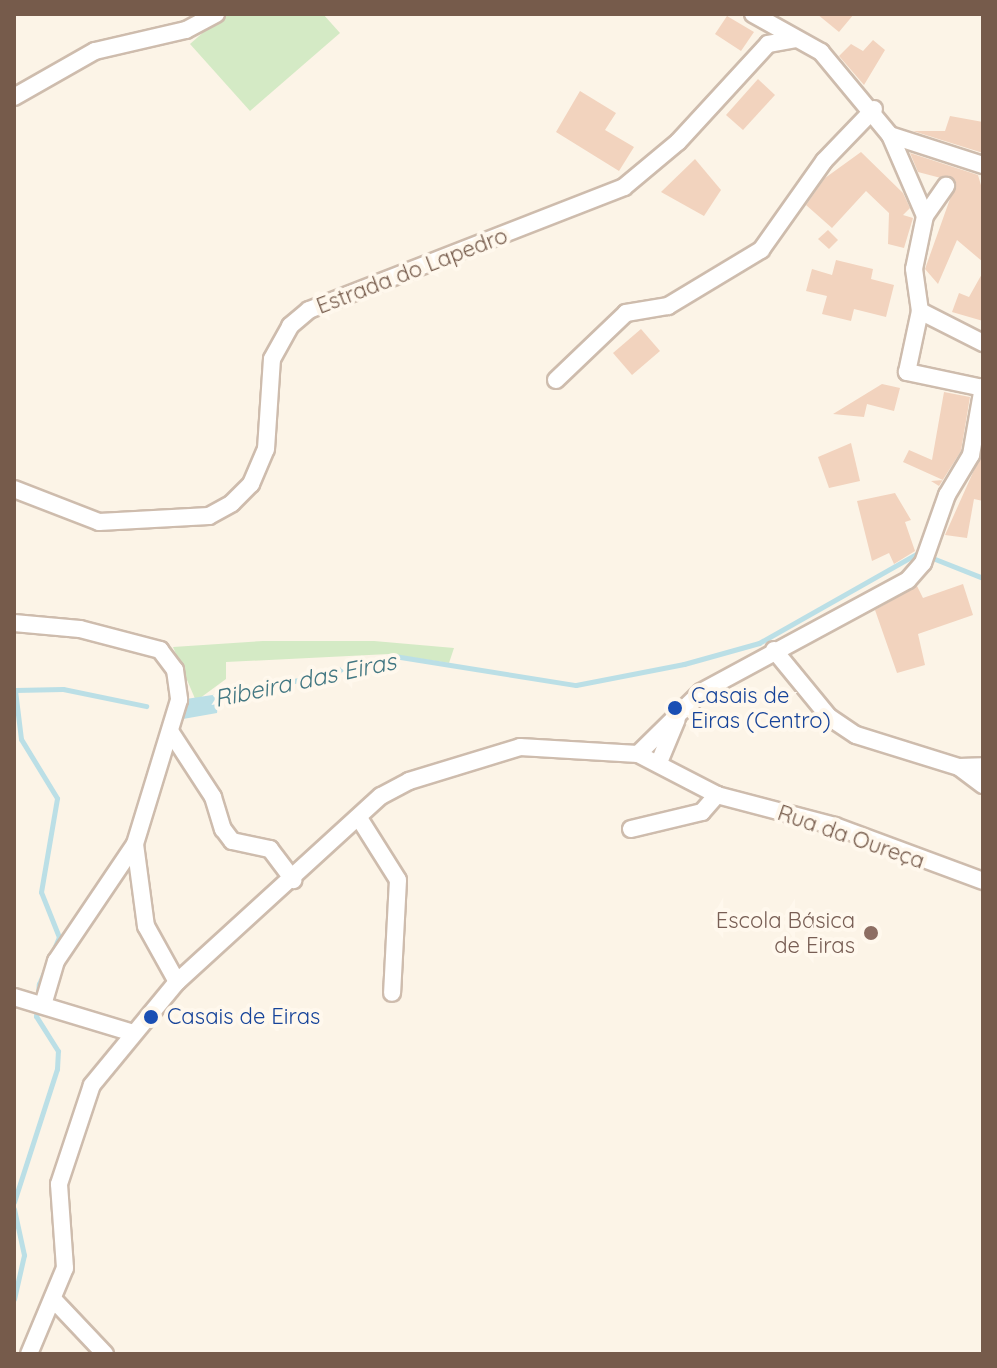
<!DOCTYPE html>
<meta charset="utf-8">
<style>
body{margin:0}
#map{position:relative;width:997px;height:1368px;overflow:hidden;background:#fcf4e7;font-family:Quicksand,sans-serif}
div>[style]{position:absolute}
.green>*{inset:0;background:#d4eac5}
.water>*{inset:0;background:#bbdfe6}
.stream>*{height:5px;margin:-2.5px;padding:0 2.5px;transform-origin:2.5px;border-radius:2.5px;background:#bbdfe6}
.building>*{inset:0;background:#f2d3be}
.roads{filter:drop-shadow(2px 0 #cebcad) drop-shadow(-2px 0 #cebcad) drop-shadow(0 2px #cebcad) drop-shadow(0 -2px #cebcad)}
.minor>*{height:16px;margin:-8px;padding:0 8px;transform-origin:8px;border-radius:8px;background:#fff}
.dots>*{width:22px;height:22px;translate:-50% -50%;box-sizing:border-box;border:4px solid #fff8ed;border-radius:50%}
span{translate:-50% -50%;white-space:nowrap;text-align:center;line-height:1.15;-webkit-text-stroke:8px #fff8ed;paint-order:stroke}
.street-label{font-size:22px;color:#765b4b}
.transit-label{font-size:22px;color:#164399}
.left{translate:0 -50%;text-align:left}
.education-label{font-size:22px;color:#785e54}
.right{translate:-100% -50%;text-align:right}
.water-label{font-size:24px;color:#427782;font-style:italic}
.frame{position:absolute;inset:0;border:16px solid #765b4b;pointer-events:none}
</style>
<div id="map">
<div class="green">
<i style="clip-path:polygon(224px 14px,323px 14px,340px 33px,250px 111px,190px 44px)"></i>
<i style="clip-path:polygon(263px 641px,374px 641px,454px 648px,449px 663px,389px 654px,226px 662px,226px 679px,196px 701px,173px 647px)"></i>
</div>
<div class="water">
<i style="clip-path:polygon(219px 694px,217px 713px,183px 719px,186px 699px)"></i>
</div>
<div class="stream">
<i style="left:935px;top:559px;width:52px;rotate:21.6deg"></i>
<i style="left:15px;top:690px;width:48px;rotate:-1.2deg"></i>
<i style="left:63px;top:689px;width:85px;rotate:11.6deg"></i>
<i style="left:214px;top:701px;width:186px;rotate:-14deg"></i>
<i style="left:394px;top:656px;width:184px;rotate:9.1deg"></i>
<i style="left:576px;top:685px;width:110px;rotate:-11deg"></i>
<i style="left:684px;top:664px;width:78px;rotate:-15.6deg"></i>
<i style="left:759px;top:643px;width:183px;rotate:-29.5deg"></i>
<i style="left:14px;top:1202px;width:140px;rotate:-72.1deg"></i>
<i style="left:57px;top:1069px;width:18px;rotate:-87deg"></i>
<i style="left:58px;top:1051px;width:41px;rotate:-122.2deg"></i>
<i style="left:36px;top:1016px;width:32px;rotate:-85deg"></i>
<i style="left:39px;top:984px;width:51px;rotate:-66.9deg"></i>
<i style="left:59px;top:937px;width:48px;rotate:-111.8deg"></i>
<i style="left:41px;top:892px;width:95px;rotate:-80.3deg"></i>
<i style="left:57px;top:798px;width:69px;rotate:-121.4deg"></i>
<i style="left:21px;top:739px;width:49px;rotate:-97deg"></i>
<i style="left:14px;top:1209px;width:47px;rotate:77.7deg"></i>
<i style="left:24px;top:1255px;width:45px;rotate:102.8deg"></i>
</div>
<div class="building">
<i style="clip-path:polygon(817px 14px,854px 14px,839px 32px)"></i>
<i style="clip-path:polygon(727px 16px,754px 32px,741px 51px,715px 34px)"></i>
<i style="clip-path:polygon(873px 40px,885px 50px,864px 85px,839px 56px,851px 44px,863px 51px)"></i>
<i style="clip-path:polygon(758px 79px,775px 95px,743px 130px,726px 115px)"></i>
<i style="clip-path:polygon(580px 91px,616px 113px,605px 130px,634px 147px,619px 171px,556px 132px)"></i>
<i style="clip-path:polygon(950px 116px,983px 122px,983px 153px,913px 131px,945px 131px)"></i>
<i style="clip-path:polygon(861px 152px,903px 193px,910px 208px,903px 215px,913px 218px,904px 248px,888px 244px,889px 213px,866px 191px,832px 228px,806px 205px,825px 178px)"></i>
<i style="clip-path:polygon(910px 153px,978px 175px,983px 192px,983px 262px,957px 240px,938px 284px,925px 269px,956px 182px,918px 172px)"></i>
<i style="clip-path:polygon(695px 159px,721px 190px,704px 216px,661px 192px)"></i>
<i style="clip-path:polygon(828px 230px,838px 240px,829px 249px,818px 239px)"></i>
<i style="clip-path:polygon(836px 260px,873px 269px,871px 279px,894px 285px,886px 317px,854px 309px,851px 321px,822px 314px,827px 296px,806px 291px,812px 269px,832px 275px)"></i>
<i style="clip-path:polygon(983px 272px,983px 321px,952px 312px,959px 293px,969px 297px)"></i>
<i style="clip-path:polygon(641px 329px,660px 351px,632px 375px,613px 353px)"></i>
<i style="clip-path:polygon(882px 384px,900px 388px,894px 411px,867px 404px,864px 417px,833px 414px)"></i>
<i style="clip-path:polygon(944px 392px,970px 397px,961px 451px,939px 486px,931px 481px,943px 480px,903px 462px,909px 450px,932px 460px)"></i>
<i style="clip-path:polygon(851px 443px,860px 481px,829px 488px,818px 457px)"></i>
<i style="clip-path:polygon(983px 450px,983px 501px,974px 499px,967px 538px,945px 535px)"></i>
<i style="clip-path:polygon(895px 493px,911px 520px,905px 522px,915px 551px,894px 564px,889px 553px,872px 561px,857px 501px)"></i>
<i style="clip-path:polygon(963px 584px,973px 615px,918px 634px,925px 665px,897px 673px,875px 610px,917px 586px,923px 598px)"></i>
</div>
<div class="roads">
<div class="minor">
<i style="left:753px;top:14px;width:78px;rotate:29.2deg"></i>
<i style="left:821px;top:52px;width:108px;rotate:50.3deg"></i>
<i style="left:890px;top:135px;width:88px;rotate:66.6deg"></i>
<i style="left:925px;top:216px;width:54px;rotate:101.7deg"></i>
<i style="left:914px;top:269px;width:42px;rotate:81.9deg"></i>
<i style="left:14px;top:97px;width:93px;rotate:-29.6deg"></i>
<i style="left:95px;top:51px;width:93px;rotate:-13deg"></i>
<i style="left:186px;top:30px;width:34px;rotate:-28deg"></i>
<i style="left:890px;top:135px;width:98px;rotate:17.9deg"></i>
<i style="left:925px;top:216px;width:37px;rotate:-55deg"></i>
<i style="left:556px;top:380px;width:97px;rotate:-43.7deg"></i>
<i style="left:626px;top:313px;width:43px;rotate:-9.5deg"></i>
<i style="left:668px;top:306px;width:109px;rotate:-31.1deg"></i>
<i style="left:761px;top:250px;width:109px;rotate:-54.7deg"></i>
<i style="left:824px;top:161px;width:72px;rotate:-46.1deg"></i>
<i style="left:983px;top:388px;width:78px;rotate:-168.1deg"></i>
<i style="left:907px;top:372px;width:62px;rotate:-78deg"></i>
<i style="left:920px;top:311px;width:71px;rotate:26.9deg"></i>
<i style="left:14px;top:489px;width:91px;rotate:21.2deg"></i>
<i style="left:99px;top:522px;width:110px;rotate:-3.1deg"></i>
<i style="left:209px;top:516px;width:26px;rotate:-29deg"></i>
<i style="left:232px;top:503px;width:27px;rotate:-45deg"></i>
<i style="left:251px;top:484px;width:38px;rotate:-67deg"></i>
<i style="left:266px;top:449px;width:90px;rotate:-86.2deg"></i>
<i style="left:272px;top:359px;width:38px;rotate:-61deg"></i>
<i style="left:290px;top:326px;width:25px;rotate:-40deg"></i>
<i style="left:309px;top:310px;width:338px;rotate:-21.3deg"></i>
<i style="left:624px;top:187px;width:70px;rotate:-39.8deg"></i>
<i style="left:678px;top:142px;width:133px;rotate:-47.4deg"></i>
<i style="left:768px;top:44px;width:28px;rotate:-10deg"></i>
<i style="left:14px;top:623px;width:66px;rotate:5.2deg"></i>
<i style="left:80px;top:629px;width:83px;rotate:14.7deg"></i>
<i style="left:160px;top:650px;width:25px;rotate:53deg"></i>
<i style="left:175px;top:670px;width:30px;rotate:82deg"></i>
<i style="left:179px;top:700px;width:151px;rotate:107deg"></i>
<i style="left:135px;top:844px;width:141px;rotate:124deg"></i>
<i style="left:56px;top:961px;width:46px;rotate:106.5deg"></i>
<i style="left:774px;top:650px;width:87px;rotate:50.6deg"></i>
<i style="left:829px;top:717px;width:32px;rotate:34deg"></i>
<i style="left:856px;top:735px;width:108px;rotate:17.3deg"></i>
<i style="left:959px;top:767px;width:24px;rotate:-2deg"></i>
<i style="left:170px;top:731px;width:79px;rotate:56.9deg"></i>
<i style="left:213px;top:797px;width:34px;rotate:73deg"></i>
<i style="left:223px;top:829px;width:15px;rotate:53deg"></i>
<i style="left:232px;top:841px;width:39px;rotate:12deg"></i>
<i style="left:270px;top:849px;width:39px;rotate:53deg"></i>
<i style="left:638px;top:754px;width:88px;rotate:-44.5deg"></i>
<i style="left:701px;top:692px;width:235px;rotate:-28.4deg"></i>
<i style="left:908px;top:580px;width:23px;rotate:-49deg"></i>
<i style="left:923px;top:563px;width:72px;rotate:-70.6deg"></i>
<i style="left:947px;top:495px;width:47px;rotate:-59deg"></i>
<i style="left:971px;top:455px;width:69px;rotate:-80deg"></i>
<i style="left:660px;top:760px;width:44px;rotate:-67.5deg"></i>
<i style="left:959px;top:767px;width:30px;rotate:37deg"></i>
<i style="left:359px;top:818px;width:73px;rotate:57.8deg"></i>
<i style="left:398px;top:880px;width:113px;rotate:93deg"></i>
<i style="left:631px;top:829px;width:73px;rotate:-13.5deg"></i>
<i style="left:702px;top:812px;width:23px;rotate:-49deg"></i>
<i style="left:135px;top:844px;width:83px;rotate:82.4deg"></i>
<i style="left:146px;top:926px;width:64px;rotate:61deg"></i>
<i style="left:14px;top:997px;width:121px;rotate:16.8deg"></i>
<i style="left:53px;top:1299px;width:76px;rotate:46.6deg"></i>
<i style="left:29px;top:1354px;width:93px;rotate:-67.3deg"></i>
<i style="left:65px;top:1268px;width:84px;rotate:-94.1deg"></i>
<i style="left:59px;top:1184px;width:104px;rotate:-71.6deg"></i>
<i style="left:92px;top:1085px;width:134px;rotate:-50.5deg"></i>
<i style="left:177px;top:982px;width:276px;rotate:-42.4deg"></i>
<i style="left:381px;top:796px;width:32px;rotate:-28deg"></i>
<i style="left:409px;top:781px;width:116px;rotate:-17deg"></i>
<i style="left:520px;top:747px;width:118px;rotate:3.4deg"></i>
<i style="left:638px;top:754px;width:89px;rotate:27.4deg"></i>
<i style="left:717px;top:795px;width:122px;rotate:14.7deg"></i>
<i style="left:835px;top:826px;width:158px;rotate:20.4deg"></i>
</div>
</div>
<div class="dots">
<i style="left:675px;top:708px;background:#1a4fb4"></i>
<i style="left:871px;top:933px;background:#8d6e63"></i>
<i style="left:151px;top:1017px;background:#1a4fb4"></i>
</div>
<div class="street-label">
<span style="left:412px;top:271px;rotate:-21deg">Estrada do Lapedro</span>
<span style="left:851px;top:837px;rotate:19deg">Rua da Oureça</span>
</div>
<div class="transit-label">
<span class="left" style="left:691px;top:708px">Casais de<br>Eiras (Centro)</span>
<span class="left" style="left:167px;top:1017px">Casais de Eiras</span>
</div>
<div class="education-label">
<span class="right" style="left:855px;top:933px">Escola Básica<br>de Eiras</span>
</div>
<div class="water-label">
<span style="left:305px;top:680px;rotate:-12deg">Ribeira das Eiras</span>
</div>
<div class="frame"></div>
</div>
